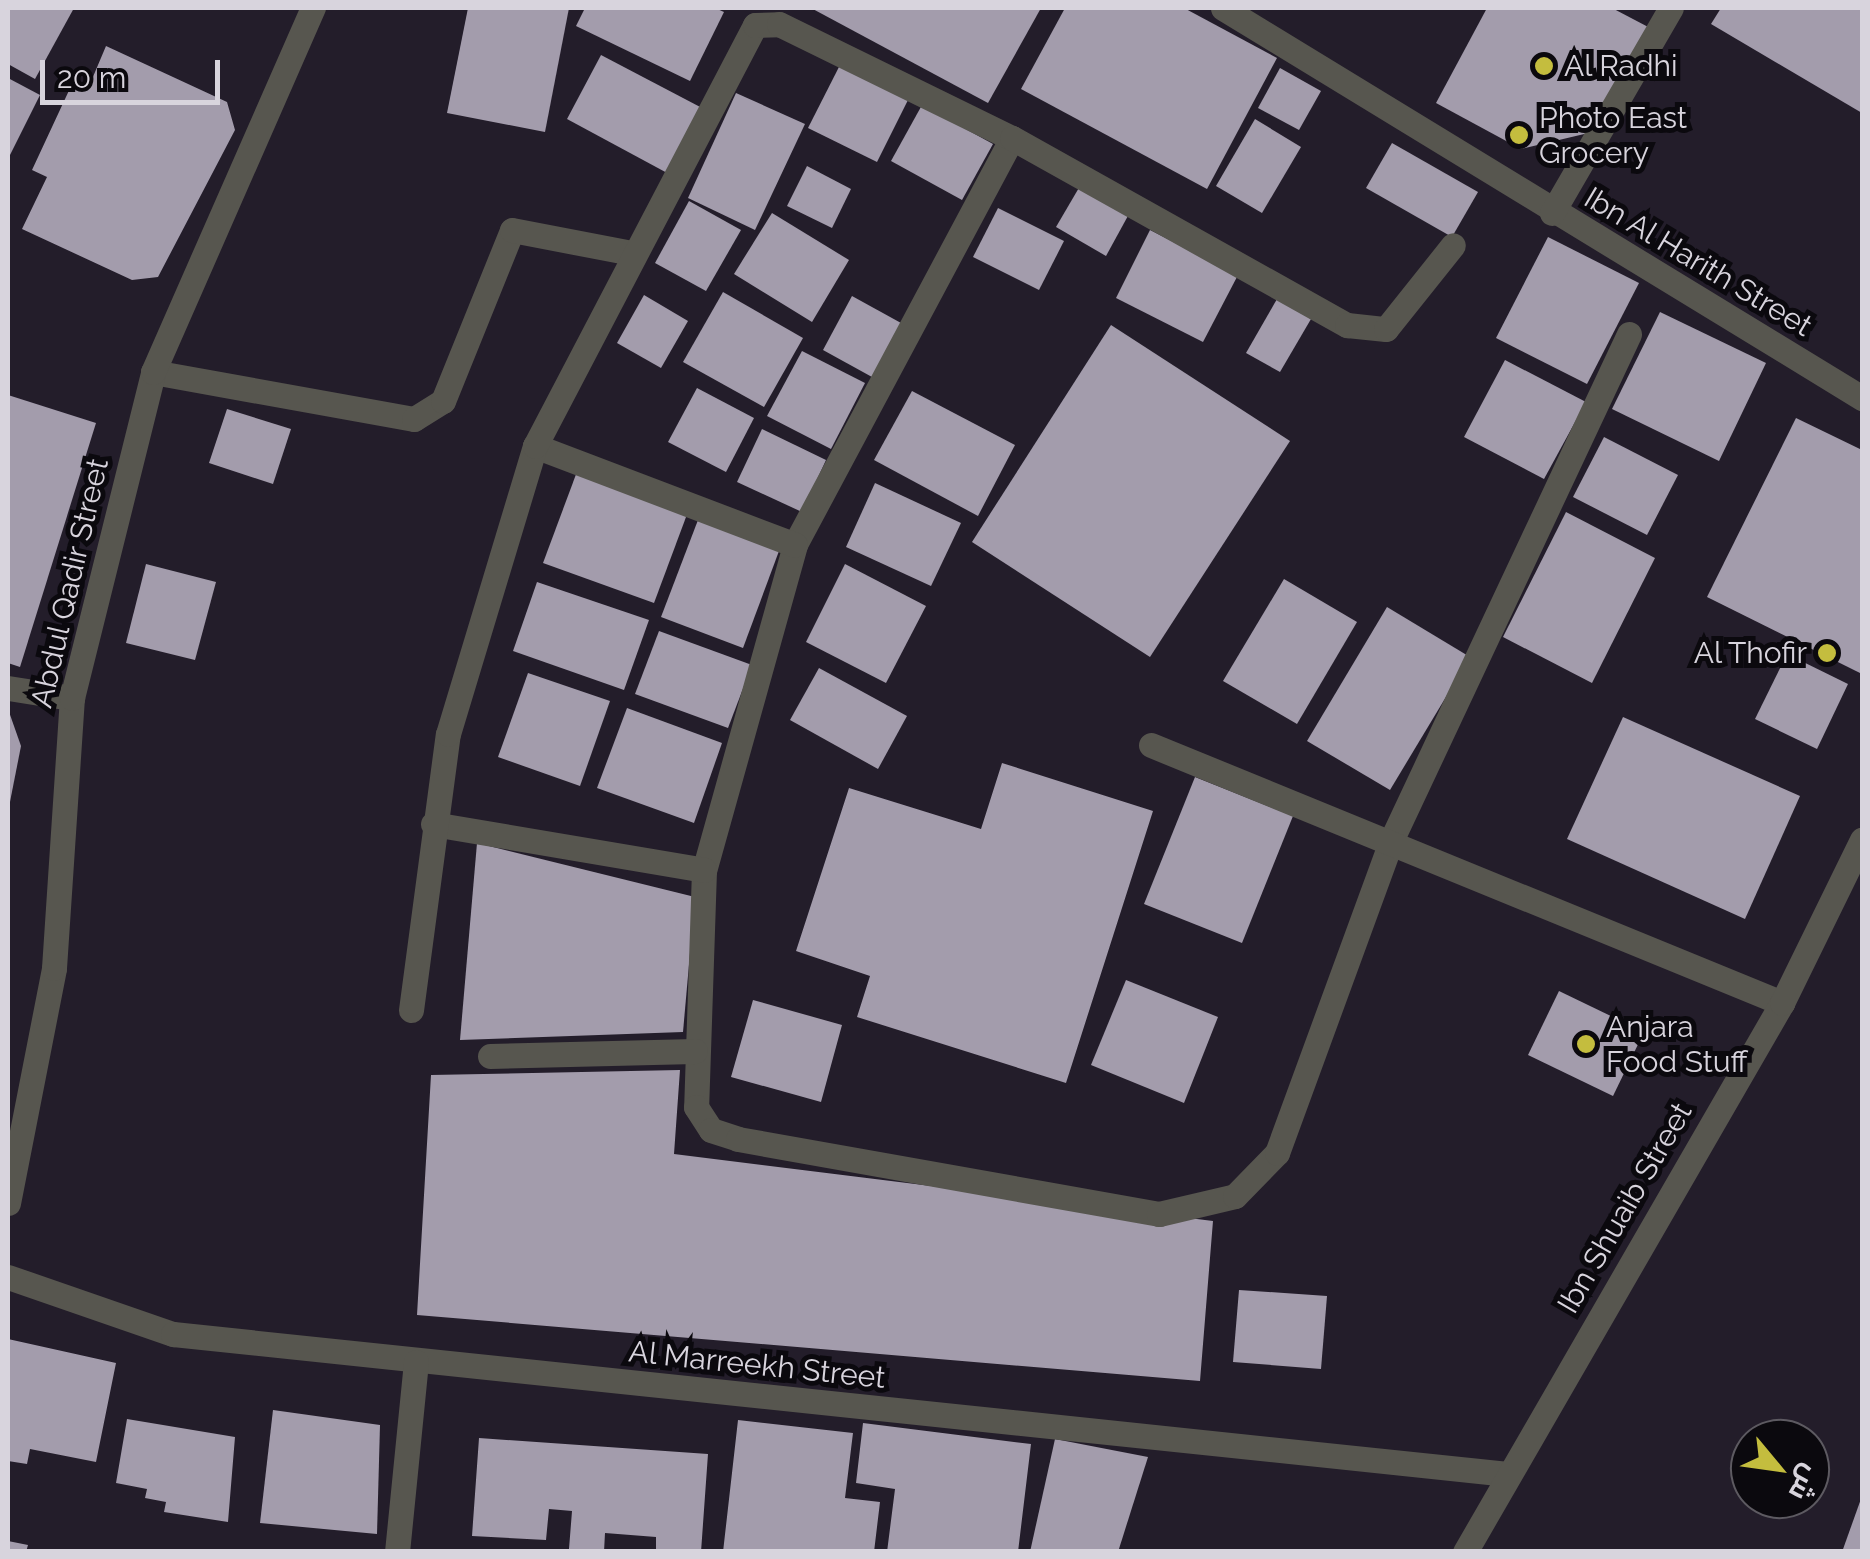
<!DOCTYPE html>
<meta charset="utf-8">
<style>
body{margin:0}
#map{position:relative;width:1870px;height:1559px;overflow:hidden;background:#231d2a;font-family:Raleway,Cairo,sans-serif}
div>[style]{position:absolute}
.building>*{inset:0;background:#a39cac}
.service>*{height:25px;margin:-12.5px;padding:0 12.5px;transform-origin:12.5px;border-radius:12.5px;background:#57564f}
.minor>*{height:25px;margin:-12.5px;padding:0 12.5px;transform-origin:12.5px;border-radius:12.5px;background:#57564f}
.dots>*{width:28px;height:28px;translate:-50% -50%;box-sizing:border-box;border:5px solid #0b090e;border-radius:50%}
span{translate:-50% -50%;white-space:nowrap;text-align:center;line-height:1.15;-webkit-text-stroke:10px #0b090e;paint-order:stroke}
.poi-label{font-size:30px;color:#d8d4dd}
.left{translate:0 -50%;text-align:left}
.right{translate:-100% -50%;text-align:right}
.street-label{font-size:30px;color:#d8d4dd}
.frame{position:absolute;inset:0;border:10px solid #d8d4dd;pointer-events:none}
.north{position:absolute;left:1730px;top:1419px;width:100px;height:100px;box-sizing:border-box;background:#0b090e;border:2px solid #5d5a61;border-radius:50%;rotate:119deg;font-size:28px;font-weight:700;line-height:40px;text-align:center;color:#d8d4dd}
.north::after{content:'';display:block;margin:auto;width:35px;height:45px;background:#c4bd3e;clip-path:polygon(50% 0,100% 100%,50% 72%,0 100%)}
.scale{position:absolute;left:40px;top:60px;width:180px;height:45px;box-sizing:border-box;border:5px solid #d8d4dd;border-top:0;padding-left:12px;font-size:30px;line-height:35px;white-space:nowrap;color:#d8d4dd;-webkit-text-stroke:8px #0b090e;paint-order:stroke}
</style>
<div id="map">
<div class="building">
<i style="clip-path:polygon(8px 8px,74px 8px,35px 79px,8px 64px)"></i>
<i style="clip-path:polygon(468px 8px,569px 8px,545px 132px,447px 113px)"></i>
<i style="clip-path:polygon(585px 8px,715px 8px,724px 12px,690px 81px,576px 26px)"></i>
<i style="clip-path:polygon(811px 8px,1041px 8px,988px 103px)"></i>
<i style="clip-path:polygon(1065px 8px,1184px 8px,1277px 58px,1207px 189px,1021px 89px)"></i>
<i style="clip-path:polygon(1487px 8px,1612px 8px,1652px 29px,1597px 131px,1521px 149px,1436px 103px)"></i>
<i style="clip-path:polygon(1721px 8px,1862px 8px,1862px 113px,1711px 24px)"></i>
<i style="clip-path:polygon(106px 46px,227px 102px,235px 130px,158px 277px,132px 280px,22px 229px,47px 177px,32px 170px,72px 84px,87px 91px)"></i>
<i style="clip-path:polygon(601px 55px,704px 109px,669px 174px,567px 119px)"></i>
<i style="clip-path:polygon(841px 63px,909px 98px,877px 162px,808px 128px)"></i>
<i style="clip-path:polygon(1280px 68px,1321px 91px,1299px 130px,1258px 108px)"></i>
<i style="clip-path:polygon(8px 78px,40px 95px,8px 159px)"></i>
<i style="clip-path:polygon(736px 93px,805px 124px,755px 230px,688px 198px)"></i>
<i style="clip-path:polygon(922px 105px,993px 144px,962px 200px,891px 161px)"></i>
<i style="clip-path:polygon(1255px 119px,1301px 147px,1262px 213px,1216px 186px)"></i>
<i style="clip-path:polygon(1392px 143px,1478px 192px,1452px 237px,1366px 188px)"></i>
<i style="clip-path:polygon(807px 166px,851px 189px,832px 228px,787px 206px)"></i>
<i style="clip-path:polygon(1080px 186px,1129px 214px,1106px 256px,1056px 227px)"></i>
<i style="clip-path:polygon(689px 201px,741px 230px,706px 291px,655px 263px)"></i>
<i style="clip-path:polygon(998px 208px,1064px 241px,1039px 290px,973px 257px)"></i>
<i style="clip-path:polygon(772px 213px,849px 260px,812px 322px,734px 274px)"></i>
<i style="clip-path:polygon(1150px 230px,1238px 275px,1203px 342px,1116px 298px)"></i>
<i style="clip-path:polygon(1548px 237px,1639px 283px,1587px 384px,1496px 338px)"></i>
<i style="clip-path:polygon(723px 292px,803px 338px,764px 407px,683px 362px)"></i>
<i style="clip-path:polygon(644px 295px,688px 321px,661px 368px,617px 343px)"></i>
<i style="clip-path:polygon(852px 296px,901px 323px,872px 377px,823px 350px)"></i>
<i style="clip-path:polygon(1277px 299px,1311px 319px,1280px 372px,1246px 353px)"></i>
<i style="clip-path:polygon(1660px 312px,1766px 363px,1719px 461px,1612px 409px)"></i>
<i style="clip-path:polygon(1111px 325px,1290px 441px,1150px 657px,972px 542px)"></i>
<i style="clip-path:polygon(802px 351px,865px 383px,831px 449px,767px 416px)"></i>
<i style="clip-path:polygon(1505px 360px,1586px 402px,1544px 479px,1464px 437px)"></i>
<i style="clip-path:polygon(697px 388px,754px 418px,726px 472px,668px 442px)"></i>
<i style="clip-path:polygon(912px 391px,1015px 445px,978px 516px,874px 460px)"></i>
<i style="clip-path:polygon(8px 395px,96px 423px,20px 667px,8px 663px)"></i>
<i style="clip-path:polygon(227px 409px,291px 429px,273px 484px,209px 463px)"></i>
<i style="clip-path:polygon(1796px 418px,1862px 450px,1862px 674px,1707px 597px)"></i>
<i style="clip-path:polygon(762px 429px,826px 460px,802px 512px,737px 482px)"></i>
<i style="clip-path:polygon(1604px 437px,1678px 475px,1647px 535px,1573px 497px)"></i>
<i style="clip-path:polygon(578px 469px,689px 509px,654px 603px,543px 563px)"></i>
<i style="clip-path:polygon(875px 483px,961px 523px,931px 586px,846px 547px)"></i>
<i style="clip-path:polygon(1566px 512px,1655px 558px,1592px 683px,1503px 637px)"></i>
<i style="clip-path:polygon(698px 520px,779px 551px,743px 648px,661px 617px)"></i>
<i style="clip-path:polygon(146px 564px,216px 582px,195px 660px,126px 643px)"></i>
<i style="clip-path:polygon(845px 564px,926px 606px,886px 683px,806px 642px)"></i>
<i style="clip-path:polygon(1284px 579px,1357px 622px,1297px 724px,1223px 681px)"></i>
<i style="clip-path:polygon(537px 582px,649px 620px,624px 690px,513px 651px)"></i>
<i style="clip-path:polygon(1387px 607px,1470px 657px,1390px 790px,1307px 741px)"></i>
<i style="clip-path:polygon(659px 631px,752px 665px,728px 728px,635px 694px)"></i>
<i style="clip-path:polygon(1787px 654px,1848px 684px,1817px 749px,1755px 719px)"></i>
<i style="clip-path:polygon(819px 668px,907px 716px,878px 769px,790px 720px)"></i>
<i style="clip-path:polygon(528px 673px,610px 701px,580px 786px,498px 757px)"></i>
<i style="clip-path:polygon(627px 708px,722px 743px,694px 823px,597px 788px)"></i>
<i style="clip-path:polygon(8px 709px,21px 746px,8px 812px)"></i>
<i style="clip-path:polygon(1623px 717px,1800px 796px,1745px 919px,1567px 839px)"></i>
<i style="clip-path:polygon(1002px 763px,1153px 811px,1066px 1083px,857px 1017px,870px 976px,796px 951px,849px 788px,981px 829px)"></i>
<i style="clip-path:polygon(1195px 777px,1293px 816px,1242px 943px,1144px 904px)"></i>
<i style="clip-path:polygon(477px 843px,695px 897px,683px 1032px,460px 1040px)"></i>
<i style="clip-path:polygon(1126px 980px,1218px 1017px,1184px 1103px,1091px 1065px)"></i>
<i style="clip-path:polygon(1559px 991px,1644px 1032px,1613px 1096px,1528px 1055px)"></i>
<i style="clip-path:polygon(753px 1000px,842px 1025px,821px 1102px,731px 1077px)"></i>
<i style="clip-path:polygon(680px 1070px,674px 1154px,1213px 1221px,1200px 1381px,417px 1315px,431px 1075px)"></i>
<i style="clip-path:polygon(1239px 1290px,1327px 1296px,1321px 1369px,1233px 1362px)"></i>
<i style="clip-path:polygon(8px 1339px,116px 1363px,96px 1462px,30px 1449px,27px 1464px,8px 1461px)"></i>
<i style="clip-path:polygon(273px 1410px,380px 1425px,377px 1534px,260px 1523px)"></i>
<i style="clip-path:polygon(127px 1419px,235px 1437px,228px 1522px,164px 1512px,166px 1502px,145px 1498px,147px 1489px,116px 1483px)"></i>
<i style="clip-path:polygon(738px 1420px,853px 1433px,845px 1498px,880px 1502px,874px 1552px,723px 1552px)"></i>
<i style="clip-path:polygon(863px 1423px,1031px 1444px,1018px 1552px,887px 1552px,895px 1489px,856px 1483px)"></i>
<i style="clip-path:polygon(479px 1438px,708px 1454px,701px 1552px,656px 1552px,656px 1537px,605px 1533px,604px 1552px,569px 1549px,572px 1511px,549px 1509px,546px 1540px,472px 1536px)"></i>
<i style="clip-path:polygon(1055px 1439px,1148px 1457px,1118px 1552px,1030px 1552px)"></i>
<i style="clip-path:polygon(1862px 1496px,1862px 1552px,1842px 1552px)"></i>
<i style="clip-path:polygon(8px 1541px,28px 1545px,26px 1552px,8px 1552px)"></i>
</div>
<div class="service">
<i style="left:153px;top:372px;width:265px;rotate:10.2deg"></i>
<i style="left:414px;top:419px;width:34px;rotate:-32deg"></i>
<i style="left:443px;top:401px;width:184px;rotate:-68deg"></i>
<i style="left:512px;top:230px;width:122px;rotate:10.9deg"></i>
</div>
<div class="minor">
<i style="left:1223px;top:8px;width:749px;rotate:31.4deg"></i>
<i style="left:1012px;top:138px;width:461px;rotate:118.1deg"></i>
<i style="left:795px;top:545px;width:337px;rotate:105.6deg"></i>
<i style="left:704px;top:870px;width:237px;rotate:91.9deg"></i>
<i style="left:696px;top:1107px;width:27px;rotate:57deg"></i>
<i style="left:711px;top:1130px;width:28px;rotate:18deg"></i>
<i style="left:738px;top:1139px;width:428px;rotate:10.1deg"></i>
<i style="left:1159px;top:1214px;width:78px;rotate:-13.3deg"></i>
<i style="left:1235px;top:1196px;width:60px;rotate:-45.7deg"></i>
<i style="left:1277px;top:1153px;width:332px;rotate:-69.9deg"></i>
<i style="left:1391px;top:841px;width:560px;rotate:-64.85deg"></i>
<i style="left:1552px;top:213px;width:237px;rotate:-59.9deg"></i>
<i style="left:535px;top:446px;width:278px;rotate:20.8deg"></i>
<i style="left:8px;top:688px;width:65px;rotate:8.9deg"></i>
<i style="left:1151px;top:745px;width:682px;rotate:22.24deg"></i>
<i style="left:433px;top:824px;width:275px;rotate:9.6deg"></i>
<i style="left:411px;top:1010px;width:278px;rotate:-82.4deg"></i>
<i style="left:448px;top:734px;width:301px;rotate:-73.2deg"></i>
<i style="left:535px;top:446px;width:475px;rotate:-62.4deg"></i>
<i style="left:755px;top:25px;width:24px;rotate:-2deg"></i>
<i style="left:779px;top:24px;width:259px;rotate:26.1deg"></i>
<i style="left:1012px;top:138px;width:384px;rotate:29.2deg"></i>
<i style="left:1347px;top:325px;width:39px;rotate:6deg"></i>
<i style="left:1386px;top:329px;width:107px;rotate:-51.4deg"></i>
<i style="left:490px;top:1056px;width:205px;rotate:-1.4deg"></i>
<i style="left:8px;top:1203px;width:239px;rotate:-78.9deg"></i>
<i style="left:54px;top:968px;width:271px;rotate:-86.2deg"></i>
<i style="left:72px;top:698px;width:336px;rotate:-76deg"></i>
<i style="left:153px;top:372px;width:398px;rotate:-66.3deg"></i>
<i style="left:8px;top:1277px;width:175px;rotate:19.1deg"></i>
<i style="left:173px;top:1334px;width:1342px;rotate:5.99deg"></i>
<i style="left:397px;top:1552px;width:191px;rotate:-84.3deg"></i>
<i style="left:1465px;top:1552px;width:634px;rotate:-60deg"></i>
<i style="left:1782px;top:1003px;width:182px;rotate:-63.9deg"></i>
</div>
<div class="dots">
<i style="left:1544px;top:66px;background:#c4bd3e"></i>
<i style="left:1519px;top:135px;background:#c4bd3e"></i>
<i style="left:1827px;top:653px;background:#c4bd3e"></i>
<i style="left:1586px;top:1044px;background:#c4bd3e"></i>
</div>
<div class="poi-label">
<span class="left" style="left:1564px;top:66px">Al Radhi</span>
<span class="left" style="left:1539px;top:135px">Photo East<br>Grocery</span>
<span class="right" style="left:1807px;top:653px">Al Thofir</span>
<span class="left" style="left:1606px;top:1044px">Anjara<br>Food Stuff</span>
</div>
<div class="street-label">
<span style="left:1698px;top:262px;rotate:31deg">Ibn Al Harith Street</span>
<span style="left:70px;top:583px;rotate:-77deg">Abdul Qadir Street</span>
<span style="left:1625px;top:1208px;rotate:-60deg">Ibn Shuaib Street</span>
<span style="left:757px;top:1365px;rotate:6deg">Al Marreekh Street</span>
</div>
<div class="frame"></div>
<div class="north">ش</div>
<div class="scale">20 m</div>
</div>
